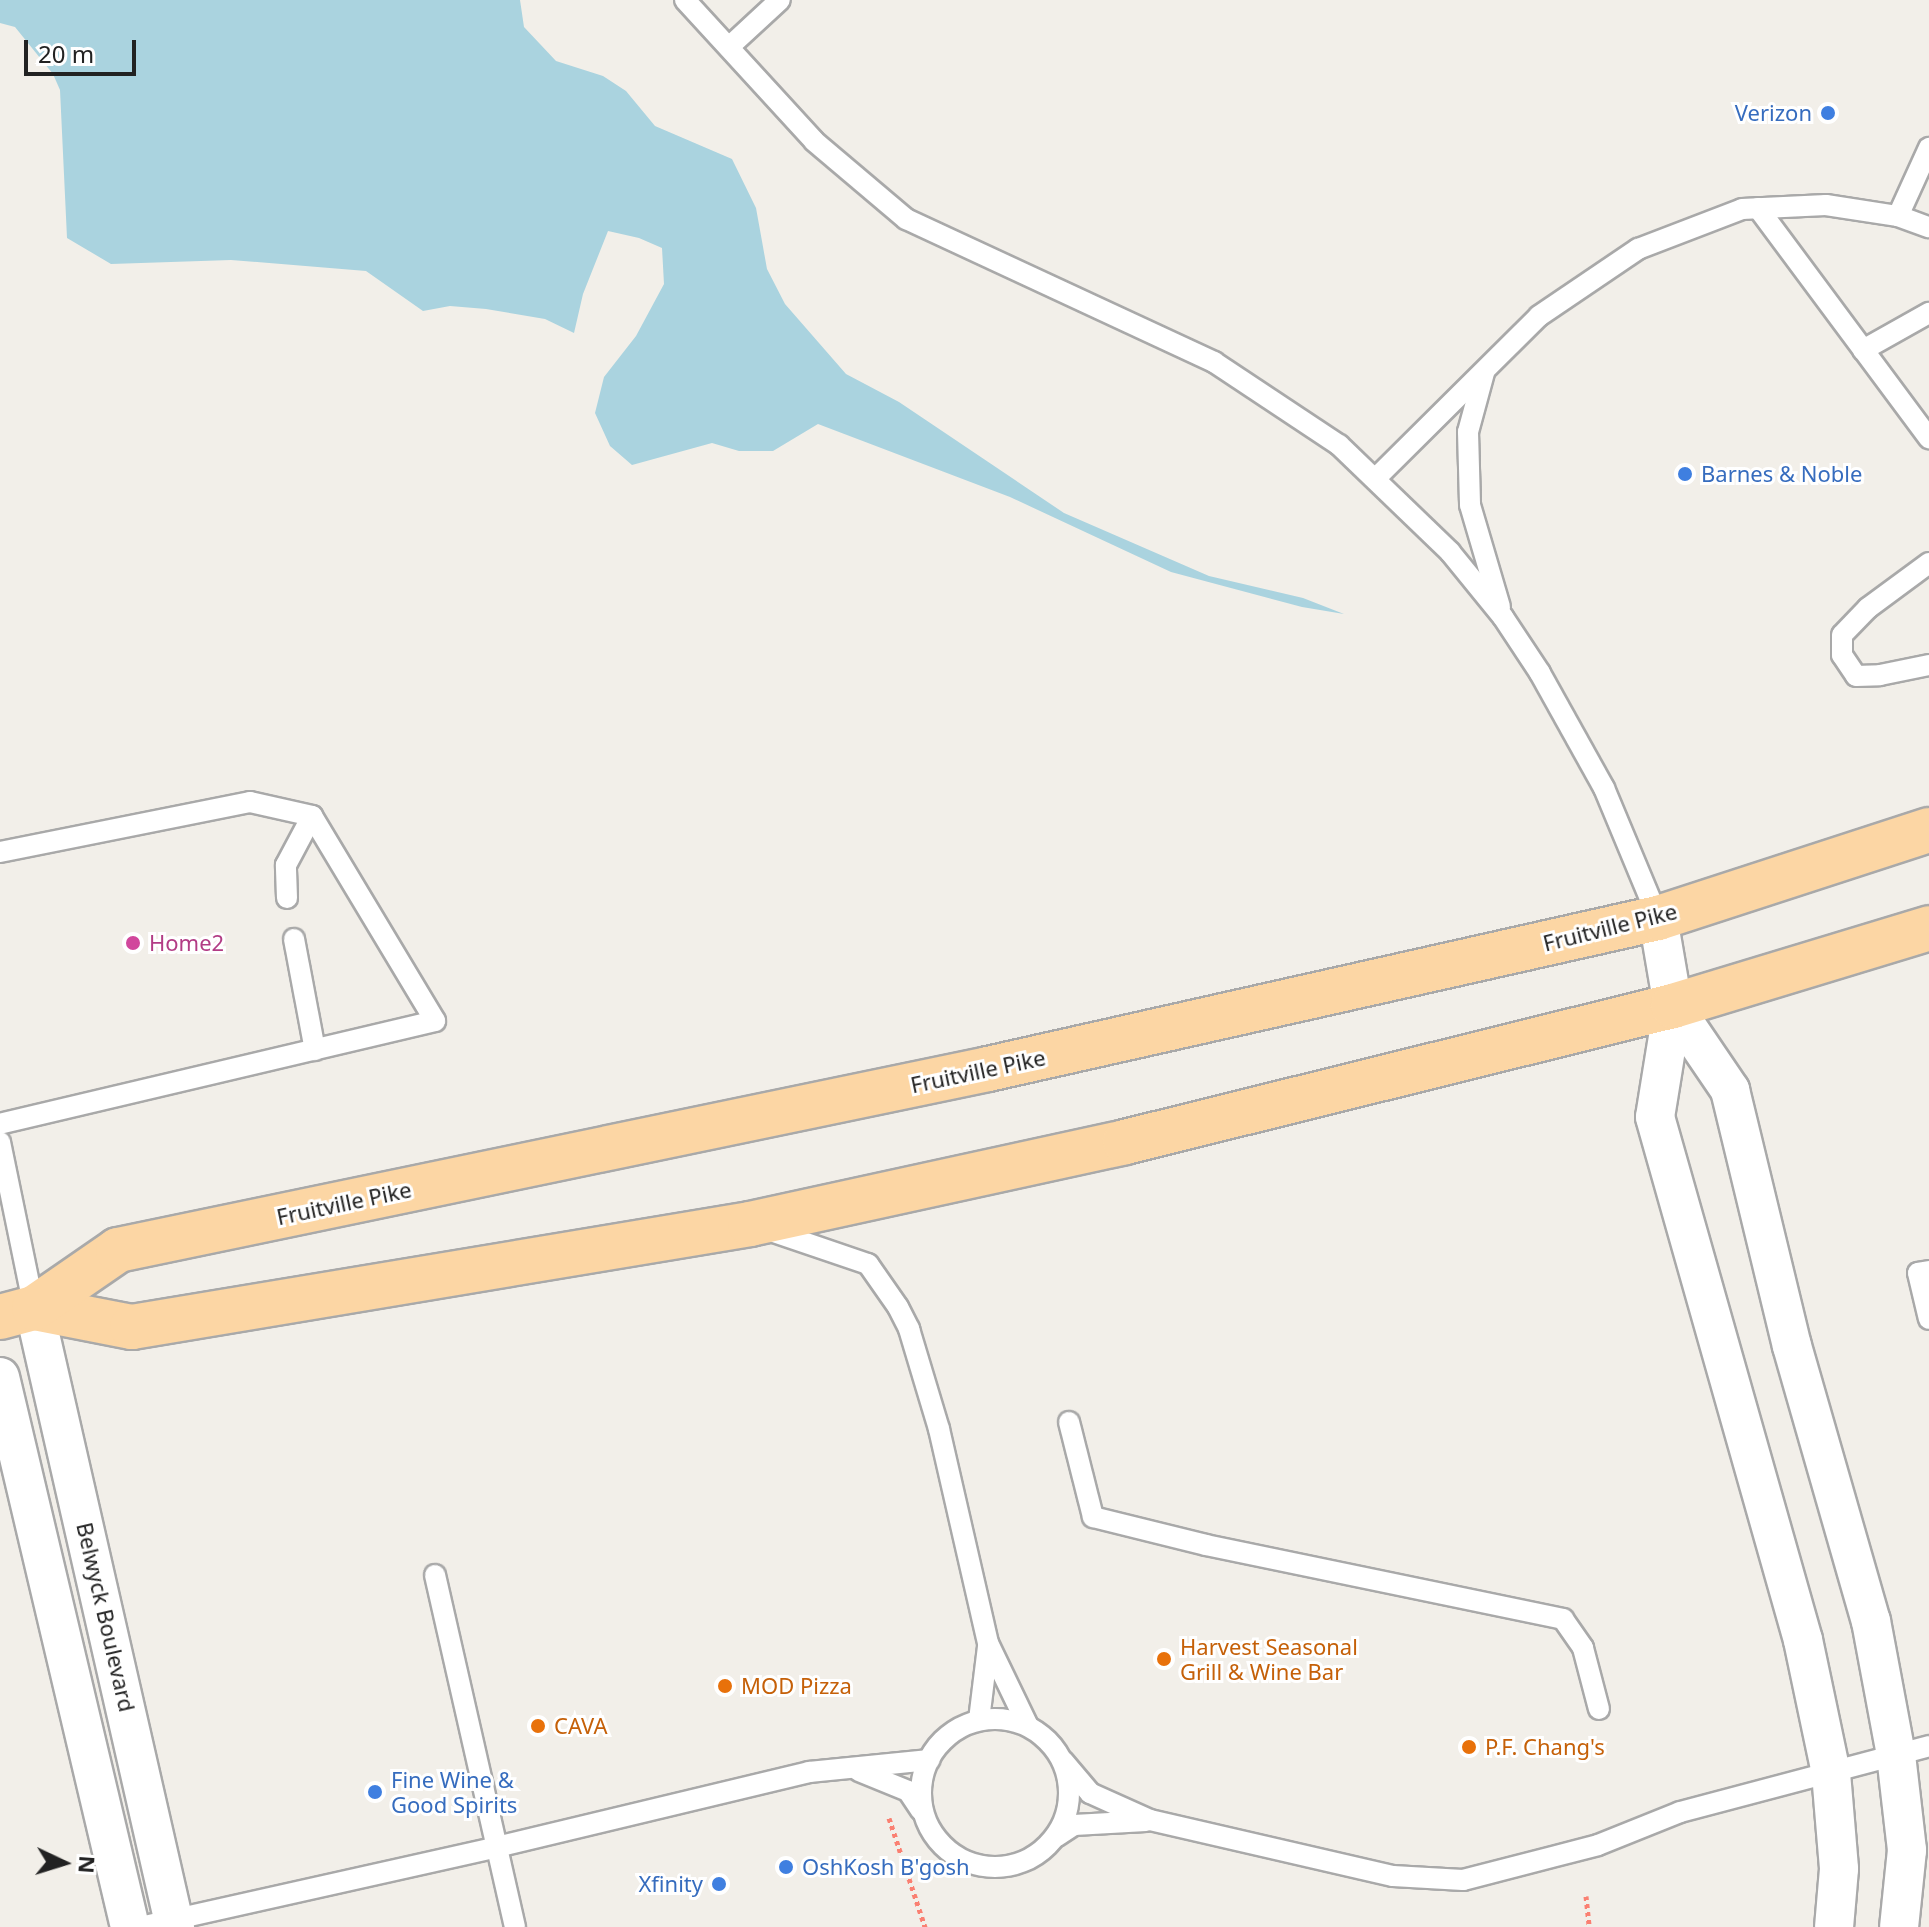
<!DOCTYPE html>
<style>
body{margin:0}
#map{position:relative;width:1929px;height:1927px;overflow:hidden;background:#f2efe9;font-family:"Noto Sans",sans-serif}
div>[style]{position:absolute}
.water>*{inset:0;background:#aad3df}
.path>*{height:5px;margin-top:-2.5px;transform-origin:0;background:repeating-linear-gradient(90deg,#fa8072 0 4px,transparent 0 8px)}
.roads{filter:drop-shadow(2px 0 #a9a9a9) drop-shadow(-2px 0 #a9a9a9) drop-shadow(0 2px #a9a9a9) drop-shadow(0 -2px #a9a9a9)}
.service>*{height:20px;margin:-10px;padding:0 10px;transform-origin:10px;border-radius:10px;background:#fff}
.service>.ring{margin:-10px;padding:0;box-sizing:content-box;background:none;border:20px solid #fff;border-radius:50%}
.minor>*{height:38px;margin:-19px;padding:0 19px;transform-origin:19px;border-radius:19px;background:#fff}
.primary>*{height:44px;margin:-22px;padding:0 22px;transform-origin:22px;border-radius:22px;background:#fcd6a4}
.dots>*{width:22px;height:22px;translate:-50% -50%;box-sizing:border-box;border:4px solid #fff;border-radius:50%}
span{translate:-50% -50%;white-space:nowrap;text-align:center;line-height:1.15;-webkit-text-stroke:6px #fff;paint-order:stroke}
.shop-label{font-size:22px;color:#366cbe}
.right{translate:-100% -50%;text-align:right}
.left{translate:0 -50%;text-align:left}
.street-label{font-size:22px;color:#222}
.hotel-label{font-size:22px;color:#b23c85}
.food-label{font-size:22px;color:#c56008}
.north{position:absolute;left:24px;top:1823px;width:80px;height:80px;-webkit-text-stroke:6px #fff;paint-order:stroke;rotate:94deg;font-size:22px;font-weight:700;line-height:32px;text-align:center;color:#222}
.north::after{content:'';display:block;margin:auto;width:28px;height:36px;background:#222;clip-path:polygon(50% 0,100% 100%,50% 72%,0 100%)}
.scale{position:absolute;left:24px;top:40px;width:112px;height:36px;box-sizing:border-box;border:4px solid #222;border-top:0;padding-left:10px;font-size:24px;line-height:28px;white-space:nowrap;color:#222;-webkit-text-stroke:6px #fff;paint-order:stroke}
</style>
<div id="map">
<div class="water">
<i style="clip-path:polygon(0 0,520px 0,524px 27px,556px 61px,603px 76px,626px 91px,655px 126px,732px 159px,756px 208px,767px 269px,785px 304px,846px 374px,899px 402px,1064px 513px,1209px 576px,1303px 598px,1344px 614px,1302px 607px,1171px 572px,1010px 497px,818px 424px,773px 451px,739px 451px,712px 443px,632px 465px,610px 446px,595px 413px,604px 377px,636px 336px,664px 284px,662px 248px,639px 238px,608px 231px,583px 294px,574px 333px,545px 319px,486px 309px,450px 306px,423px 311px,366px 271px,231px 260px,111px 264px,67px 238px,60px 90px,53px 74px,15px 27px,0 23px)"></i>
</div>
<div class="path">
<i style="left:889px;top:1818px;width:115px;rotate:71.7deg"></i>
<i style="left:1586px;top:1896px;width:31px;rotate:84deg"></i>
</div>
<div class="roads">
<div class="service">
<i style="left:685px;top:0;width:191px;rotate:47.5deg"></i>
<i style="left:814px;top:141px;width:121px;rotate:40.3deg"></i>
<i style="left:906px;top:219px;width:340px;rotate:24.9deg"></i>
<i style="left:1214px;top:362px;width:150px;rotate:33.6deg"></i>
<i style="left:1339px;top:445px;width:154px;rotate:43.9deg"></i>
<i style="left:1450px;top:552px;width:84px;rotate:50.8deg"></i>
<i style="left:1503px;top:617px;width:67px;rotate:56.5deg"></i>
<i style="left:1540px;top:673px;width:132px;rotate:60.9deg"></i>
<i style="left:1604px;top:788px;width:141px;rotate:67.4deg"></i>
<i style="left:729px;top:47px;width:69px;rotate:-42.7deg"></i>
<i style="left:1758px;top:208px;width:287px;rotate:53.4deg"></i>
<i style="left:1898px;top:216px;width:75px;rotate:-65.5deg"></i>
<i style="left:1863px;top:350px;width:76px;rotate:-29.3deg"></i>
<i style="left:1484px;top:373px;width:61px;rotate:105.2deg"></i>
<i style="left:1468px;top:432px;width:73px;rotate:88.4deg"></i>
<i style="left:1470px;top:505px;width:106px;rotate:73.6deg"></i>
<i style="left:1375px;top:479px;width:231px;rotate:-44.8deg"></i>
<i style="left:1539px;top:316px;width:120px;rotate:-34.1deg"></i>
<i style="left:1638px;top:249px;width:111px;rotate:-21deg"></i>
<i style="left:1742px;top:209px;width:84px;rotate:-2.7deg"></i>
<i style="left:1826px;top:205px;width:73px;rotate:8.7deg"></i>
<i style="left:1898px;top:216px;width:33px;rotate:20deg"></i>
<i style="left:1929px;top:563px;width:76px;rotate:143.6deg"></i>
<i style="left:1868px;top:608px;width:37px;rotate:134deg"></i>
<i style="left:1842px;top:635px;width:20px;rotate:90deg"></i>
<i style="left:1842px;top:655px;width:25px;rotate:56deg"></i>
<i style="left:1856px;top:676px;width:24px;rotate:-2deg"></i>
<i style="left:1880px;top:675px;width:50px;rotate:-11.5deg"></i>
<i style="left:0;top:852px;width:255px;rotate:-11.3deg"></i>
<i style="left:250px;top:802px;width:64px;rotate:12.7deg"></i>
<i style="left:312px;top:816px;width:239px;rotate:59deg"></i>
<i style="left:435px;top:1021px;width:447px;rotate:166.7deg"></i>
<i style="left:287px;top:898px;width:33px;rotate:-92deg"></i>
<i style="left:286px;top:865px;width:55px;rotate:-62deg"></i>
<i style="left:294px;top:939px;width:113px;rotate:79.3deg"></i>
<i style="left:0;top:1142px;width:169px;rotate:78.4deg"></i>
<i style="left:765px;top:1229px;width:109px;rotate:18.8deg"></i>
<i style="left:868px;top:1264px;width:52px;rotate:55.1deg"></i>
<i style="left:898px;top:1307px;width:25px;rotate:63deg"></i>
<i style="left:909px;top:1329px;width:104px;rotate:73.3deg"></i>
<i style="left:939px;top:1429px;width:220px;rotate:77.1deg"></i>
<i style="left:988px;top:1643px;width:92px;rotate:64.3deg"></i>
<i style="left:1929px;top:1271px;width:11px;rotate:170deg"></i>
<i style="left:1918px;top:1273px;width:47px;rotate:76.6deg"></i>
<i style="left:1069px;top:1422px;width:98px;rotate:75.8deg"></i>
<i style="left:1093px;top:1517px;width:116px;rotate:13.9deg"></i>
<i style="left:1206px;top:1545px;width:365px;rotate:11.7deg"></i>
<i style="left:1563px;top:1619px;width:35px;rotate:55deg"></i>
<i style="left:1583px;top:1648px;width:63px;rotate:75.3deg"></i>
<i style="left:435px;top:1575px;width:361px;rotate:77.2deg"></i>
<i class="ring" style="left:921px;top:1719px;width:128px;height:128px"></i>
<i style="left:979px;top:1720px;width:74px;rotate:-83deg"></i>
<i style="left:1063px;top:1761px;width:42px;rotate:49.8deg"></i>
<i style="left:1090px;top:1793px;width:66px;rotate:24.2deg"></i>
<i style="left:1150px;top:1820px;width:249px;rotate:13deg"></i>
<i style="left:1393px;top:1876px;width:70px;rotate:3.3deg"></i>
<i style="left:1463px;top:1880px;width:139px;rotate:-14.5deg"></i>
<i style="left:1598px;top:1845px;width:88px;rotate:-21.9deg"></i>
<i style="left:1680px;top:1812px;width:258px;rotate:-14.8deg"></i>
<i style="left:859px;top:1771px;width:53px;rotate:22.2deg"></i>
<i style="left:908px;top:1791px;width:23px;rotate:56deg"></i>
<i style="left:1057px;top:1836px;width:20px;rotate:-33deg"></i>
<i style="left:1074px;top:1825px;width:72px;rotate:-3.2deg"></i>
<i style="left:140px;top:1927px;width:366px;rotate:-12.6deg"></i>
<i style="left:497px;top:1847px;width:321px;rotate:-13.5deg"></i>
<i style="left:809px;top:1772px;width:121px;rotate:-5.7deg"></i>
</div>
<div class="minor">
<i style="left:1658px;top:918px;width:89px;rotate:80.3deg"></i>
<i style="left:1673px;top:1006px;width:112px;rotate:99.2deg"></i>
<i style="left:1655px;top:1117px;width:544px;rotate:74.2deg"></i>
<i style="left:1803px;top:1640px;width:136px;rotate:78.1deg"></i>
<i style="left:1831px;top:1773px;width:96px;rotate:85.2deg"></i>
<i style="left:1839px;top:1869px;width:58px;rotate:94.9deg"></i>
<i style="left:1673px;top:1006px;width:102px;rotate:55.8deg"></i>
<i style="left:1730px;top:1090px;width:263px;rotate:76.4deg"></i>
<i style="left:1792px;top:1346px;width:286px;rotate:74deg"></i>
<i style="left:1871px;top:1621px;width:136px;rotate:79.4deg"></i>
<i style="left:1896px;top:1755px;width:96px;rotate:83.4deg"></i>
<i style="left:1907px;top:1850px;width:77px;rotate:95.9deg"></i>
<i style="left:34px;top:1308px;width:635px;rotate:77.17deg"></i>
<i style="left:0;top:1377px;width:565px;rotate:76.7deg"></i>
</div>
<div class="primary">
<i style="left:34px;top:1308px;width:100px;rotate:11deg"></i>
<i style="left:132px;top:1327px;width:627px;rotate:-9.46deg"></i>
<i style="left:750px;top:1224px;width:384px;rotate:-12.3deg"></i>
<i style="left:1125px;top:1142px;width:565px;rotate:-13.94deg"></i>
<i style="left:1673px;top:1006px;width:268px;rotate:-16.9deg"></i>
<i style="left:0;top:1317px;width:35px;rotate:-15deg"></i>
<i style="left:34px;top:1308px;width:102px;rotate:-34.6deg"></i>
<i style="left:118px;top:1250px;width:889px;rotate:-11.75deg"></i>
<i style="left:988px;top:1069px;width:687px;rotate:-12.7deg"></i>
<i style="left:1658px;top:918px;width:285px;rotate:-18deg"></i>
</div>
</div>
<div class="dots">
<i style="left:1828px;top:113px;background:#3f7fe0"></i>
<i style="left:1685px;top:474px;background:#3f7fe0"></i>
<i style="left:133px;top:943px;background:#d1479c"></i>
<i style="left:1164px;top:1659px;background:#e8710a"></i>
<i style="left:725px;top:1686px;background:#e8710a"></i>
<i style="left:538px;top:1726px;background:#e8710a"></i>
<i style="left:1469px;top:1747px;background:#e8710a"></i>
<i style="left:375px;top:1792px;background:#3f7fe0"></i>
<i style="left:786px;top:1867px;background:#3f7fe0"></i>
<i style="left:719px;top:1884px;background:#3f7fe0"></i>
</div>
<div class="shop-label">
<span class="right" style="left:1812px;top:113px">Verizon</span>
<span class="left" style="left:1701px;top:474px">Barnes &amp; Noble</span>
<span class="left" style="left:391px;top:1792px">Fine Wine &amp;<br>Good Spirits</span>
<span class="left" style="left:802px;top:1867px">OshKosh B'gosh</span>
<span class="right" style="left:703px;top:1884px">Xfinity</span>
</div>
<div class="street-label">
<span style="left:1610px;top:927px;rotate:-14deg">Fruitville Pike</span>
<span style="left:978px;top:1071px;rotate:-12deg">Fruitville Pike</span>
<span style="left:344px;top:1203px;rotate:-12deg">Fruitville Pike</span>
<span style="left:106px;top:1617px;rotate:77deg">Belwyck Boulevard</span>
</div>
<div class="hotel-label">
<span class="left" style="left:149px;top:943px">Home2</span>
</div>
<div class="food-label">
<span class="left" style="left:1180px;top:1659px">Harvest Seasonal<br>Grill &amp; Wine Bar</span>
<span class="left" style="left:741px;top:1686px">MOD Pizza</span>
<span class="left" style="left:554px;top:1726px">CAVA</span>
<span class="left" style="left:1485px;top:1747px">P.F. Chang's</span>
</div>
<div class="north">N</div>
<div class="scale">20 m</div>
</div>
